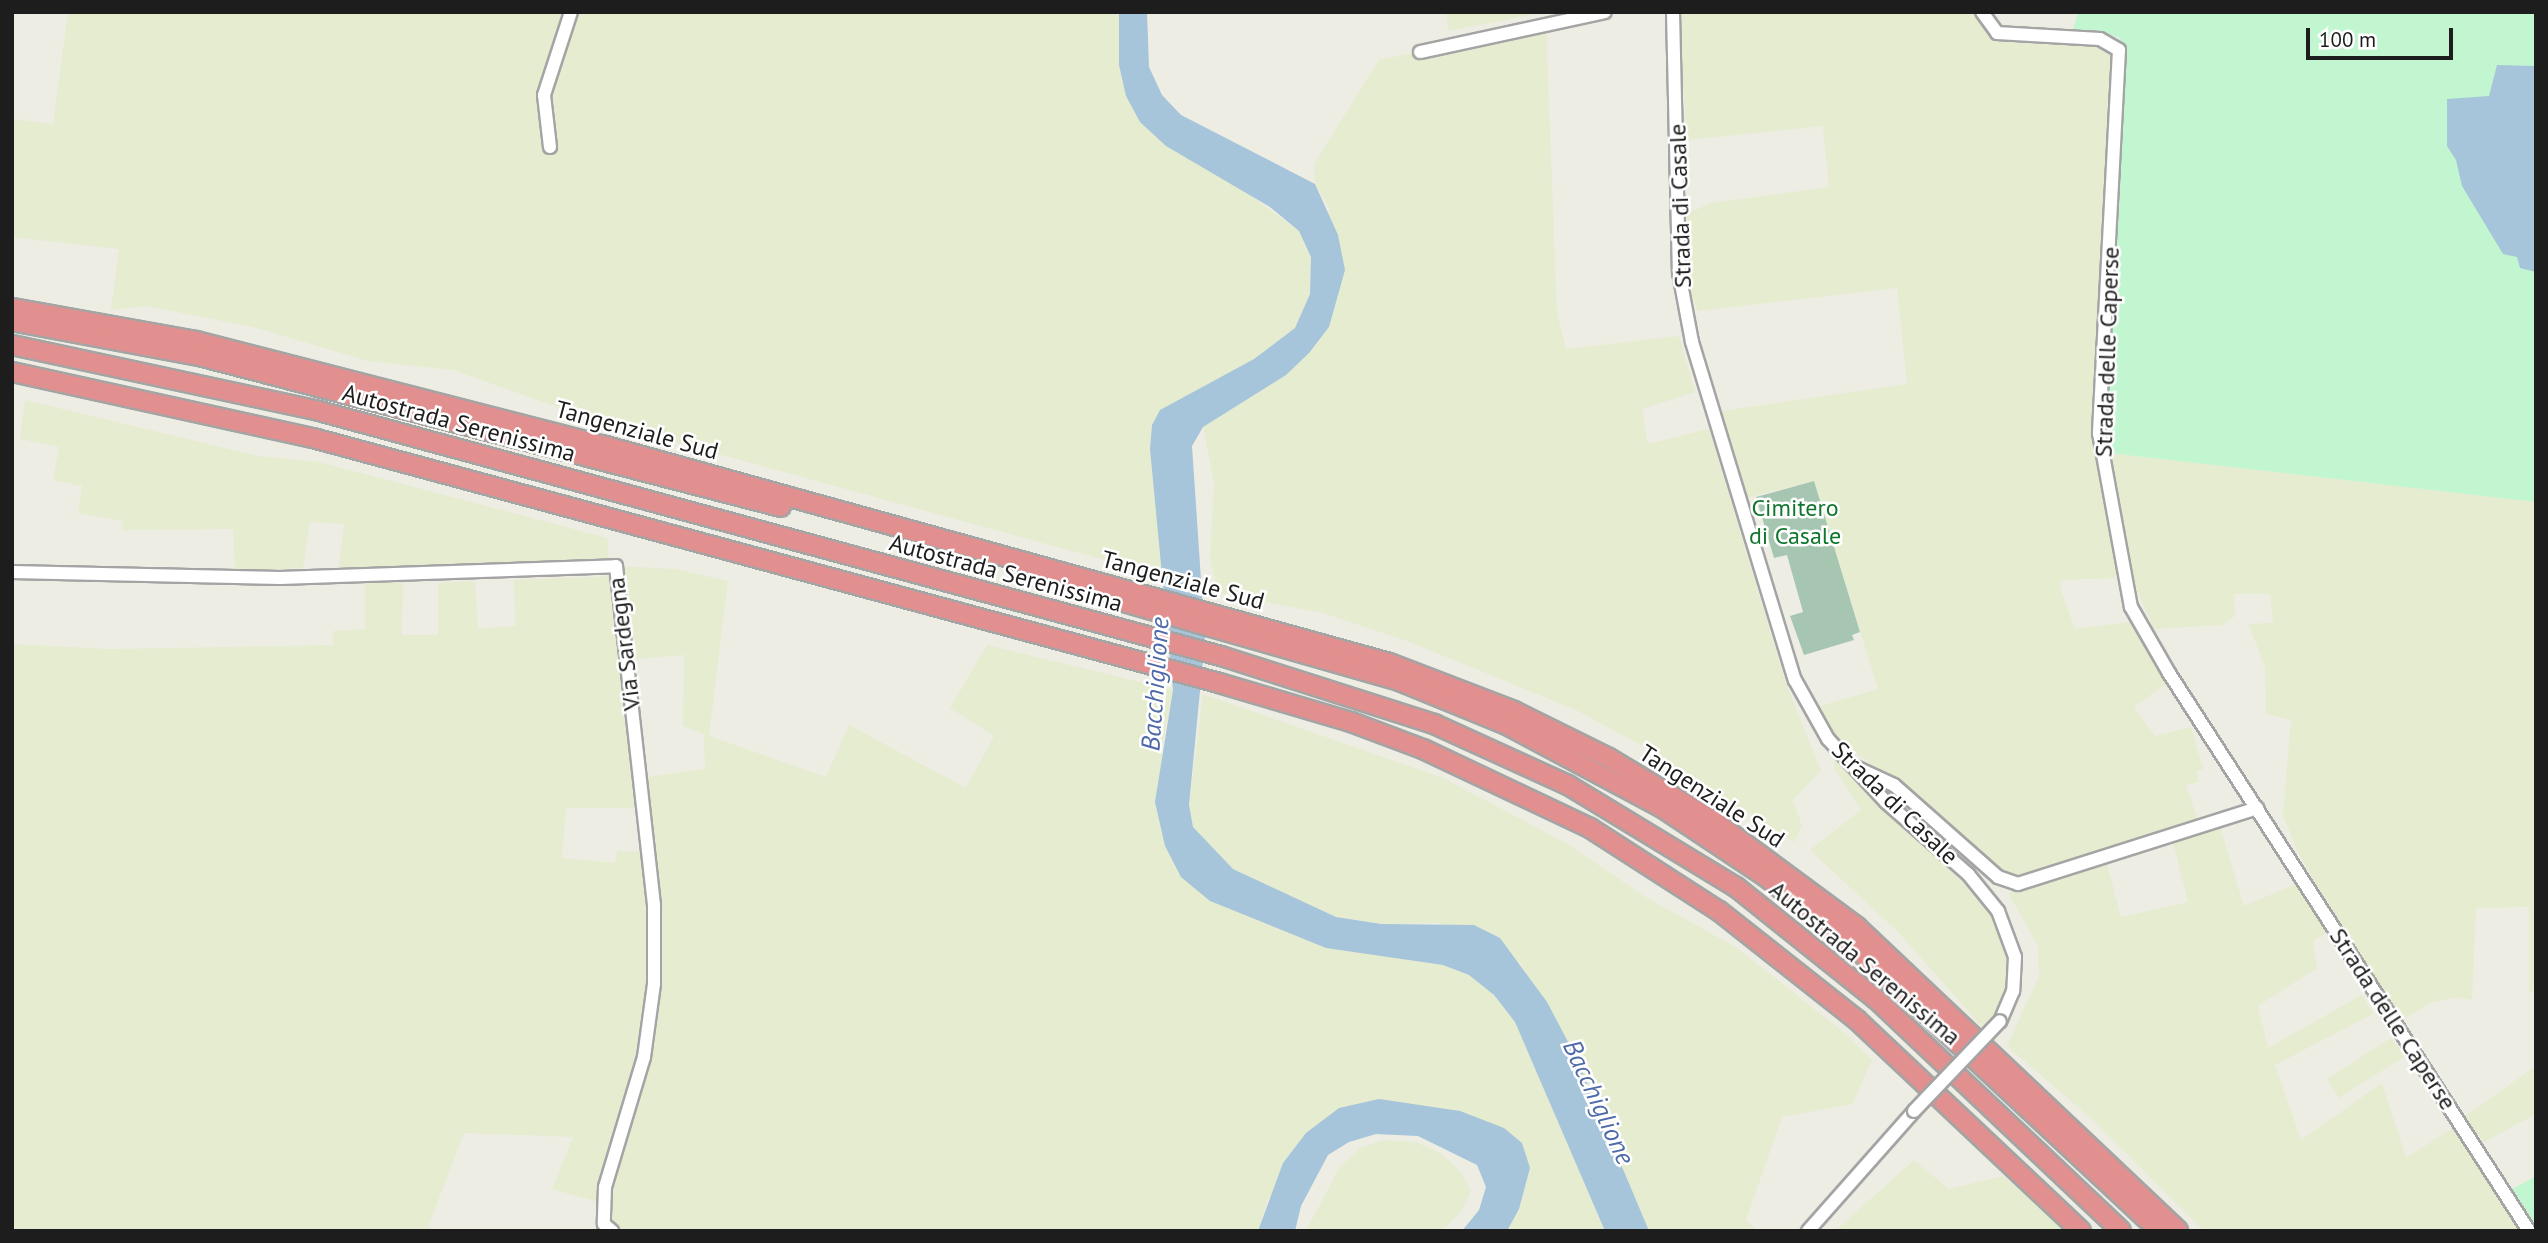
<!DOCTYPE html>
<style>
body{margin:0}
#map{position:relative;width:2548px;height:1243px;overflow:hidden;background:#eeede4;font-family:"PT Sans",sans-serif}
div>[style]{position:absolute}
.farmland>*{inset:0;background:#e5ecd0}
.cemetery>*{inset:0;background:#a6c6b1}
.park>*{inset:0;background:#c2f6d1}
.water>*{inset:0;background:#a6c4da}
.roads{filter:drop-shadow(2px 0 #a4a4a4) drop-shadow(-2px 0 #a4a4a4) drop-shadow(0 2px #a4a4a4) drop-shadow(0 -2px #a4a4a4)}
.minor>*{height:12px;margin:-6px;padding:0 6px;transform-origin:6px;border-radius:6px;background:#fff}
.highway>*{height:18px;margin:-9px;padding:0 9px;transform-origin:9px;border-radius:9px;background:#e2908f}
.bridges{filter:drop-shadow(2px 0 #a4a4a4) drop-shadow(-2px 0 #a4a4a4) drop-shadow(0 2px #a4a4a4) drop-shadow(0 -2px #a4a4a4)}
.minor-bridge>*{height:12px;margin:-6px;padding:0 6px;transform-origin:6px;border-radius:6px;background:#fff}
span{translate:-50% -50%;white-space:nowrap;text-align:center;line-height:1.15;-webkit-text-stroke:5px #fff;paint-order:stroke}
.street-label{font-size:24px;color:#1d1d1d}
.park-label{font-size:24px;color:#11762d}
.water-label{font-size:26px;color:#4f6aa8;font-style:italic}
.frame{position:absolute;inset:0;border:14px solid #1d1d1d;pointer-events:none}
.scale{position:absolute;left:2306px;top:28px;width:147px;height:32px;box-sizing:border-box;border:4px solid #1d1d1d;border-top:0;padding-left:9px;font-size:21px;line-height:24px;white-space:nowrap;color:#1d1d1d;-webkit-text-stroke:5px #fff;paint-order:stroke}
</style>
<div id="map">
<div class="farmland">
<i style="clip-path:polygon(68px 12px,1119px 12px,1119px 65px,1223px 176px,1299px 231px,1311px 257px,1310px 294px,1295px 328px,1254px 359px,1160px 410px,1152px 425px,1150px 449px,1163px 576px,594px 420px,453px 370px,368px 361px,253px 327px,146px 306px,111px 310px,119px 249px,12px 237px,12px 119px,53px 124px)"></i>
<i style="clip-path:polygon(1446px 12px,1546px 12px,1448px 31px)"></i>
<i style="clip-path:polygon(1678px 12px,1978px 12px,1980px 23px,1995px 35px,2097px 42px,2115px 51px,2097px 451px,2120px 569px,2115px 578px,2061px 580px,2060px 587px,2075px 629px,2129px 622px,2170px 681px,2134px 707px,2155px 736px,2191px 727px,2203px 769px,2197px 771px,2199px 782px,2186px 785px,2198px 821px,2035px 876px,2017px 876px,2001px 870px,1916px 795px,1837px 740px,1817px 707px,1878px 689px,1814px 481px,1746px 498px,1721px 411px,1907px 384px,1897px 288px,1698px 311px,1689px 289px,1686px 214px,1711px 203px,1829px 187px,1823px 126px,1687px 140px)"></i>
<i style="clip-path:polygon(1546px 25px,1557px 313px,1566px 349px,1679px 336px,1695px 392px,1642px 409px,1648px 444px,1709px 429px,1786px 684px,1821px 771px,1793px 800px,1802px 826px,1794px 842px,1639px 744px,1576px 710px,1407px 641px,1323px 613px,1218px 593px,1210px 558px,1214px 484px,1203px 427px,1309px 353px,1329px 208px,1315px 184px,1314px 164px,1379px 60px)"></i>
<i style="clip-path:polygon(25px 400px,258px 456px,319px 462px,608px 538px,608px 564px,339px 568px,344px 524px,310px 522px,303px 568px,235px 571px,233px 529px,122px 530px,123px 521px,78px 513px,82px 486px,53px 480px,59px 447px,20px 439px)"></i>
<i style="clip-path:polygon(2109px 453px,2536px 502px,2536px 990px,2529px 992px,2529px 907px,2476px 908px,2472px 1000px,2457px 997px,2431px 1003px,2401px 1020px,2334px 917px,2297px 850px,2283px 815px,2291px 720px,2266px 714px,2265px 666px,2248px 624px,2273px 623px,2270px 594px,2234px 594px,2235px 616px,2223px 625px,2154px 629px,2134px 583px)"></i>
<i style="clip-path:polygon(evenodd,616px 566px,676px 569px,728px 581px,709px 736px,826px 777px,849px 725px,966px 788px,994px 736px,950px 708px,987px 645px,1173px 690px,1161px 756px,1210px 901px,1326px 948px,1443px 965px,1469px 975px,1494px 995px,1515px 1022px,1605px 1231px,1507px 1231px,1519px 1209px,1530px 1169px,1379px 1099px,1268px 1199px,1258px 1231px,614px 1231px,606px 1191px,605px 1204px,552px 1189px,573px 1137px,464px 1133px,428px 1227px,437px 1231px,12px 1231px,12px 644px,110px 649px,333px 645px,333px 631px,365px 629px,365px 582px,403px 582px,402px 635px,438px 635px,438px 583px,475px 581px,478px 629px,515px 626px,514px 580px,616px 576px,616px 566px,684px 655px,683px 726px,704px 734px,705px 769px,640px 778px,627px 660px,684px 655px,616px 566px,566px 808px,643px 808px,648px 852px,617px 851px,615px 863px,562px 858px,566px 808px)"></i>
<i style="clip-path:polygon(1203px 694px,1443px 778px,1566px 843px,1644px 896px,1737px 948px,1847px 1035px,1872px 1060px,1852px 1104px,1782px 1117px,1746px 1220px,1757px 1231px,1649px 1231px,1574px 1052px,1520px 963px,1440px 923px,1381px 924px,1336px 917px,1233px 869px,1210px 847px,1193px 827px,1189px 805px)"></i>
<i style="clip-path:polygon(1834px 758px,1964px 884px,1997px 923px,2010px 973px,1999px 1014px,1985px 1030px,1898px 932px,1810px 850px,1861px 810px,1834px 768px)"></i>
<i style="clip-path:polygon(2220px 826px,2244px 906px,2299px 883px,2329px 931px,2313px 941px,2317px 968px,2258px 1006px,2268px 1048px,2362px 995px,2373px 1014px,2275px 1065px,2301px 1140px,2382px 1083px,2406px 1158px,2454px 1127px,2520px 1231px,2204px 1231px,2092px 1119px,2007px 1046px,2039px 976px,2038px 946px,2008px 893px,2107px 864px,2121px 917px,2188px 902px,2173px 842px)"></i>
<i style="clip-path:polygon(2391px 1038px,2405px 1056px,2339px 1098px,2327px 1079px)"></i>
<i style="clip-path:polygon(2536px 1066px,2536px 1114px,2484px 1142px,2464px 1117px)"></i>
<i style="clip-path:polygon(1384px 1140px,1416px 1142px,1442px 1154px,1461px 1172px,1471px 1191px,1461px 1212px,1441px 1231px,1306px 1231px,1339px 1168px,1360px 1148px)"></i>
<i style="clip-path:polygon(1914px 1160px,1949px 1189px,2003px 1176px,2069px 1231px,1835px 1231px)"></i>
</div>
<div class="cemetery">
<i style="clip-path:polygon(1814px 481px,1860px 632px,1852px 635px,1854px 640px,1804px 655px,1790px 616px,1803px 612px,1787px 555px,1774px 558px,1756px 497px)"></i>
</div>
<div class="park">
<i style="clip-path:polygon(2078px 12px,2536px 12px,2536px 502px,2109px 453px,2104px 432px,2125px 61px,2119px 37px,2073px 30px)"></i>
<i style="clip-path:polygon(2536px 1176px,2536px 1225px,2512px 1189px)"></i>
</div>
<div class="water">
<i style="clip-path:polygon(1119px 12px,1147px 12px,1149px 67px,1162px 95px,1181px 115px,1315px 184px,1338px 235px,1345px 270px,1329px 327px,1309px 353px,1286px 375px,1203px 427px,1192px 446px,1205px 639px,1189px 805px,1193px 827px,1233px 869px,1336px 917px,1381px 924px,1474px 925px,1500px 938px,1547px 1002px,1576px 1057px,1649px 1231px,1605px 1231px,1515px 1022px,1494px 995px,1469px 975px,1443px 965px,1326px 948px,1210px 901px,1181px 877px,1165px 846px,1155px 802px,1173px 690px,1150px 449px,1152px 425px,1160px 410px,1254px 359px,1295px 328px,1310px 294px,1311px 257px,1299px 231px,1270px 207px,1166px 146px,1140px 122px,1126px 96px,1119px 65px)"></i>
<i style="clip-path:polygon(2497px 65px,2536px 66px,2536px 272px,2520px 268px,2517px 257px,2503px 254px,2462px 186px,2456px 160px,2447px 146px,2447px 99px,2489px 96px)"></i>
<i style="clip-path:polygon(1379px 1099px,1460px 1111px,1504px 1128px,1522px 1143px,1530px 1168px,1519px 1209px,1507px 1231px,1462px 1231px,1479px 1210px,1486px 1187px,1477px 1165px,1418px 1136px,1376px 1134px,1349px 1142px,1328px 1155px,1301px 1206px,1295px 1231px,1258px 1231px,1283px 1163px,1306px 1133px,1339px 1108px)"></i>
</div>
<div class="roads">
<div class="minor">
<i style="left:1673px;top:12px;width:261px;rotate:88.7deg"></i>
<i style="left:1679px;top:273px;width:70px;rotate:79.3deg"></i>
<i style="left:1692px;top:342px;width:353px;rotate:73.1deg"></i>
<i style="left:1795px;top:680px;width:68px;rotate:60.8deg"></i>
<i style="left:1828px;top:739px;width:86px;rotate:47.4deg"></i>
<i style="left:1886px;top:802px;width:109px;rotate:41.3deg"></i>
<i style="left:1968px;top:874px;width:48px;rotate:51deg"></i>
<i style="left:1998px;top:911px;width:49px;rotate:69.7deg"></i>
<i style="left:2015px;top:957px;width:34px;rotate:93deg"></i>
<i style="left:2013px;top:991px;width:33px;rotate:113deg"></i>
<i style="left:1982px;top:12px;width:26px;rotate:54deg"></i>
<i style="left:1997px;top:33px;width:103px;rotate:3.3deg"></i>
<i style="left:2100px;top:39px;width:22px;rotate:30deg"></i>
<i style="left:2119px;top:50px;width:384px;rotate:93deg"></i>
<i style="left:2099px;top:433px;width:177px;rotate:79.6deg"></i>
<i style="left:2131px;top:607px;width:76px;rotate:60.1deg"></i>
<i style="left:2169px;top:673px;width:664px;rotate:57.17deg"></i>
<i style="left:1420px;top:52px;width:189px;rotate:-12.2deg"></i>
<i style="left:550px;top:147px;width:52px;rotate:-96.6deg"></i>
<i style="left:544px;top:95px;width:87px;rotate:-72deg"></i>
<i style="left:12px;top:572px;width:268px;rotate:1.3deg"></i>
<i style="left:280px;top:578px;width:336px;rotate:-2deg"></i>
<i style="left:616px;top:566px;width:342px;rotate:83.6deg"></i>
<i style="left:654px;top:906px;width:78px;rotate:90deg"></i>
<i style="left:654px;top:984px;width:74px;rotate:97.8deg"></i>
<i style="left:644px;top:1057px;width:136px;rotate:106.7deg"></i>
<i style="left:605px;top:1187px;width:37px;rotate:92deg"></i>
<i style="left:604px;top:1224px;width:11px;rotate:41deg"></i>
<i style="left:1853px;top:766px;width:45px;rotate:24.9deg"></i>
<i style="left:1894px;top:785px;width:139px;rotate:41.5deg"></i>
<i style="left:1998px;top:877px;width:21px;rotate:19deg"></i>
<i style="left:2018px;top:884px;width:251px;rotate:-17.6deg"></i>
<i style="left:1808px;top:1231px;width:160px;rotate:-48.5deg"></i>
</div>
<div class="highway">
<i style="left:12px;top:308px;width:187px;rotate:10.2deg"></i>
<i style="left:196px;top:341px;width:419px;rotate:14.4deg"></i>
<i style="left:602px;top:445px;width:817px;rotate:15.48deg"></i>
<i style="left:1389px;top:663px;width:134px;rotate:21deg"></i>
<i style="left:1514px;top:711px;width:106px;rotate:26.3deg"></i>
<i style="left:1609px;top:758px;width:122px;rotate:31deg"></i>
<i style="left:1714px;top:821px;width:178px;rotate:36.5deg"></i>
<i style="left:1857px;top:927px;width:442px;rotate:43.4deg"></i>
<i style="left:12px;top:321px;width:190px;rotate:10.6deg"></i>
<i style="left:199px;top:356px;width:601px;rotate:14.54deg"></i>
<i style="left:12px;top:345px;width:314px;rotate:12.1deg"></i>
<i style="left:319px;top:411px;width:935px;rotate:15.2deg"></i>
<i style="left:1221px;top:656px;width:224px;rotate:17.7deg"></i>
<i style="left:1434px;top:724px;width:147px;rotate:24.5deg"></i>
<i style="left:1568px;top:785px;width:197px;rotate:31.3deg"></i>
<i style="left:1736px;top:887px;width:179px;rotate:38.7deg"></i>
<i style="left:1876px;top:999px;width:337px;rotate:43.4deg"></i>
<i style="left:12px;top:372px;width:308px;rotate:12.4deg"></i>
<i style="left:313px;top:438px;width:939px;rotate:15.13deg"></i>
<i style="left:1219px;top:683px;width:138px;rotate:16.5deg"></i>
<i style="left:1351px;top:722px;width:77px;rotate:20.6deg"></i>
<i style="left:1423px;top:749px;width:185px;rotate:25.3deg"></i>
<i style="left:1590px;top:828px;width:153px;rotate:32.8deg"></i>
<i style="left:1719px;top:911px;width:176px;rotate:38.3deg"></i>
<i style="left:1857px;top:1020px;width:308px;rotate:43.3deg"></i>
<i style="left:1075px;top:588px;width:337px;rotate:16deg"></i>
<i style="left:1399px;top:681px;width:117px;rotate:22.2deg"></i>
<i style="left:1507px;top:725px;width:178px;rotate:28.1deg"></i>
<i style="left:1664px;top:809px;width:121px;rotate:33.6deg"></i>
<i style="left:1765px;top:876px;width:116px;rotate:38.4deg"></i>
<i style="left:1856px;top:948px;width:415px;rotate:43deg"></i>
</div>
</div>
<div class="bridges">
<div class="minor-bridge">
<i style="left:1914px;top:1111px;width:124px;rotate:-46.3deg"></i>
</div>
</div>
<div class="street-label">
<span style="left:1680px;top:206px;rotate:-92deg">Strada di Casale</span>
<span style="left:2107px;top:352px;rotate:-88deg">Strada delle Caperse</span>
<span style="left:459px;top:423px;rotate:15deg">Autostrada Serenissima</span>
<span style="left:637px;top:430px;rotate:15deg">Tangenziale Sud</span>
<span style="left:1006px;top:573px;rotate:15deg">Autostrada Serenissima</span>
<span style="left:1183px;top:580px;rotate:15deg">Tangenziale Sud</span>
<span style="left:624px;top:644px;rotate:-97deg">Via Sardegna</span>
<span style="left:1712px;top:796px;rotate:33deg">Tangenziale Sud</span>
<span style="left:1895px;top:803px;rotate:44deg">Strada di Casale</span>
<span style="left:1865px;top:963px;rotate:40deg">Autostrada Serenissima</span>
<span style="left:2393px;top:1019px;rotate:57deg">Strada delle Caperse</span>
</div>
<div class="park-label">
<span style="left:1795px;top:522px">Cimitero<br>di Casale</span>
</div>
<div class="water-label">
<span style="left:1155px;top:684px;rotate:-86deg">Bacchiglione</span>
<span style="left:1599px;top:1102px;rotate:65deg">Bacchiglione</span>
</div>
<div class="frame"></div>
<div class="scale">100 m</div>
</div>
